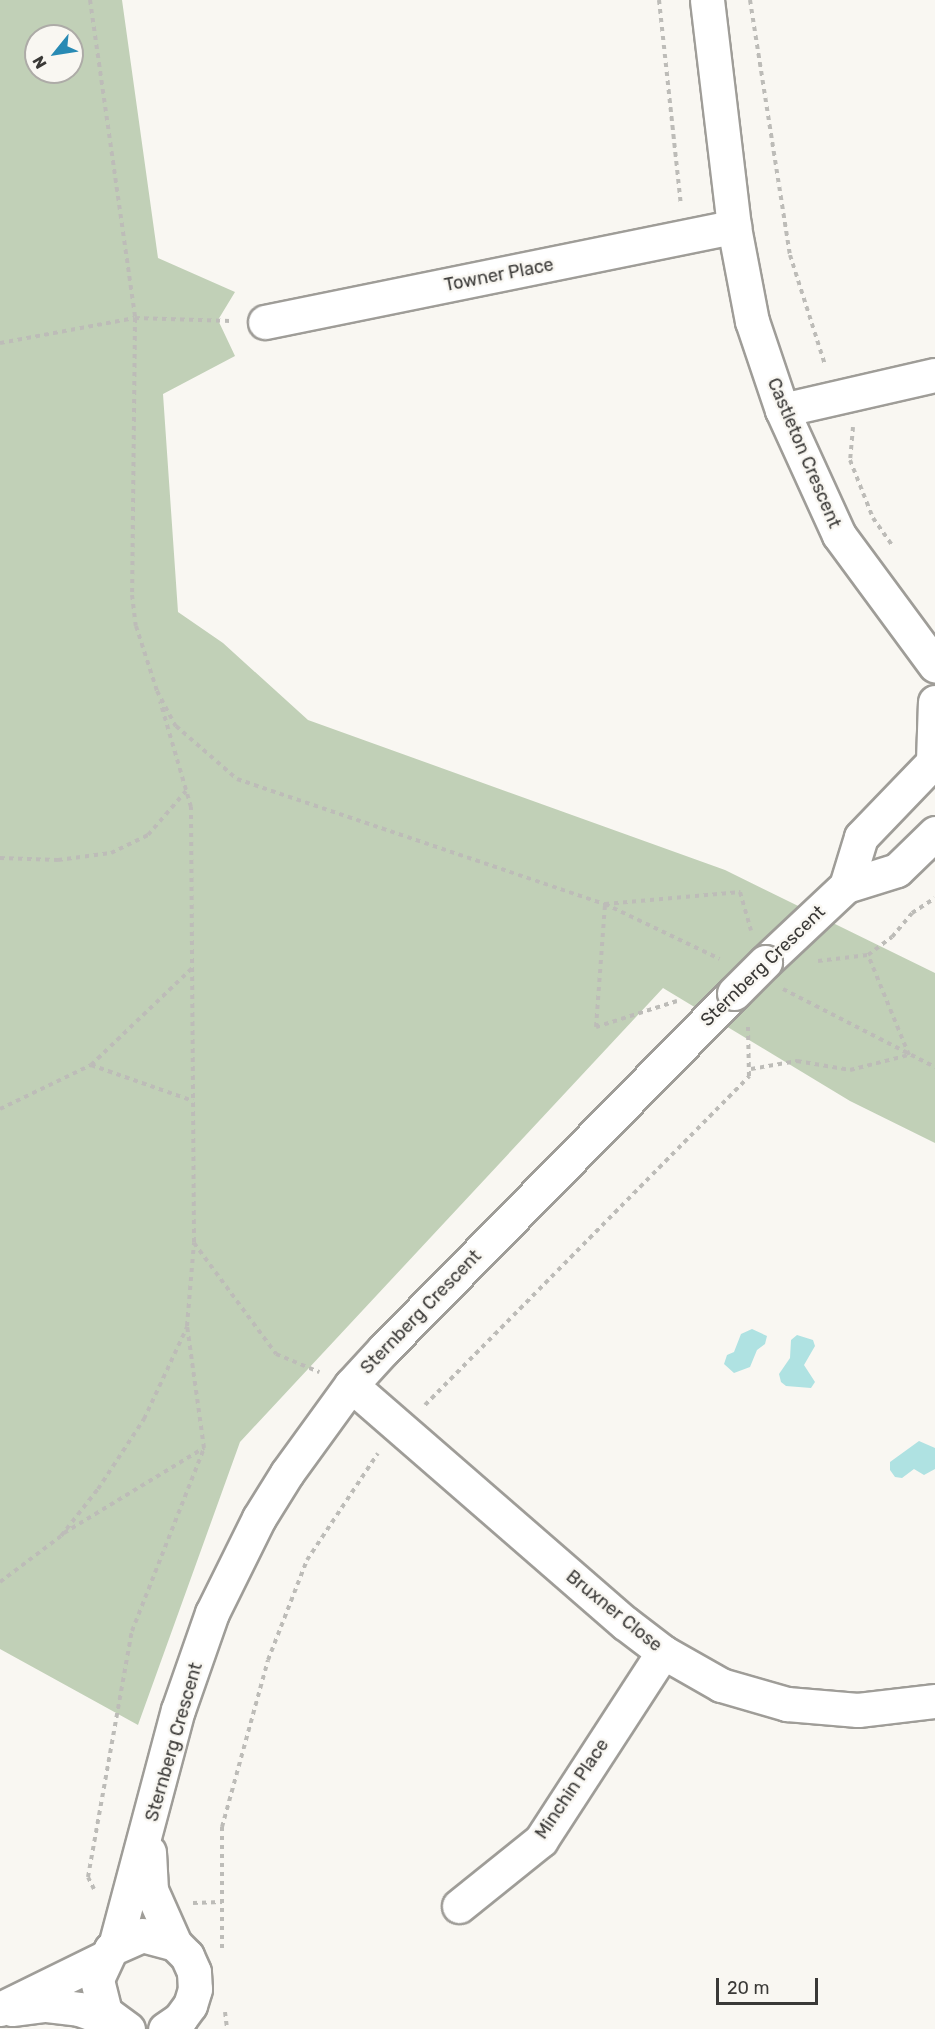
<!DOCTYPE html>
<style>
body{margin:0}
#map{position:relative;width:935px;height:2029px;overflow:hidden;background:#f9f7f2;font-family:Rubik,sans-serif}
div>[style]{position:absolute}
.green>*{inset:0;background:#c1d0b7}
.water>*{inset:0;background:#afe2e2}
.path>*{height:4px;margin-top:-2px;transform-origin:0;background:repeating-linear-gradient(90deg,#bdbcb8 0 4.5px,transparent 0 9px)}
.roads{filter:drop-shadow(2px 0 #9f9d98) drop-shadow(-2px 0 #9f9d98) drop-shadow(0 2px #9f9d98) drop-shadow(0 -2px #9f9d98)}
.minor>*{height:33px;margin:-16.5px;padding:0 16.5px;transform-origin:16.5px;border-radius:16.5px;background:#fff}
.bridges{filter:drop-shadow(2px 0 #9f9d98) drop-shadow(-2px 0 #9f9d98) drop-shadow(0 2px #9f9d98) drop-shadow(0 -2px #9f9d98)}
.minor-bridge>*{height:33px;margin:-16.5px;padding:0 16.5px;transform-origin:16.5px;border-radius:16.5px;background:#fff}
span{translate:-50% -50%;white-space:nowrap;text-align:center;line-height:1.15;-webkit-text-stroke:5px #f9f7f2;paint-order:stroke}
.street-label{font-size:18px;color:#3a3937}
.north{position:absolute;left:24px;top:24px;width:60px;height:60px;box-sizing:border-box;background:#f9f7f2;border:2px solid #adaba7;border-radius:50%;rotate:240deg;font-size:16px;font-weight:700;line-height:24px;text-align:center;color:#3a3937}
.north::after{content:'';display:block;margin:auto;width:21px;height:27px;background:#288ab4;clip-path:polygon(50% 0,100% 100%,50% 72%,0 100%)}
.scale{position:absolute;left:716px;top:1978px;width:102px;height:27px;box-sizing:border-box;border:3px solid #3a3937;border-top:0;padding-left:8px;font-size:18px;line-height:21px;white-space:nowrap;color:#3a3937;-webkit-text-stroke:4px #f9f7f2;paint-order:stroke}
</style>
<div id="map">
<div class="green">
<i style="clip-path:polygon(evenodd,0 0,122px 0,158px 258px,235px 292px,218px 320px,235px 356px,163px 394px,178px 612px,223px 643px,308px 720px,725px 870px,935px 973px,935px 1143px,850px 1101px,663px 988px,240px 1442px,138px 1725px,0 1649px,0 0,36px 36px,72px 36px,72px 72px,36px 72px,36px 36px)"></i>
</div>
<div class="water">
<i style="clip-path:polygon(752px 1329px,767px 1336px,765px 1344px,757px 1350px,750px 1367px,734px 1373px,724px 1364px,727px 1355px,734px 1352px,741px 1334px)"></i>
<i style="clip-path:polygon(797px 1335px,813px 1340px,815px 1346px,804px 1365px,815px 1382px,811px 1388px,786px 1386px,781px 1382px,779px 1374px,790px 1358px,791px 1340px)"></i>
<i style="clip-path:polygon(919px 1441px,935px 1448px,935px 1469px,924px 1475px,914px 1469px,902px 1478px,895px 1477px,890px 1470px,890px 1462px)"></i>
</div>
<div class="path">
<i style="left:90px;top:0;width:321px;rotate:81.9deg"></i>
<i style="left:135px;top:318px;width:277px;rotate:90.6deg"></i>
<i style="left:132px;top:595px;width:31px;rotate:83deg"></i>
<i style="left:136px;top:626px;width:68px;rotate:72.1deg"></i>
<i style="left:157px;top:691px;width:40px;rotate:62deg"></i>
<i style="left:176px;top:726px;width:81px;rotate:41deg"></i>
<i style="left:237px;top:779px;width:389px;rotate:18.8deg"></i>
<i style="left:605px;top:904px;width:127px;rotate:25.6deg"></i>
<i style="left:659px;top:0;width:206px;rotate:83.9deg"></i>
<i style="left:750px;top:0;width:258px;rotate:81.1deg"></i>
<i style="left:790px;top:255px;width:115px;rotate:72.3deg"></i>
<i style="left:0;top:343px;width:137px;rotate:-10.5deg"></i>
<i style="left:135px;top:318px;width:96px;rotate:1.8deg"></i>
<i style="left:853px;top:427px;width:33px;rotate:95deg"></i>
<i style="left:850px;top:460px;width:62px;rotate:68.4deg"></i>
<i style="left:873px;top:518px;width:32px;rotate:55deg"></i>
<i style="left:0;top:858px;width:58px;rotate:2deg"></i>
<i style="left:58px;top:860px;width:53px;rotate:-7.5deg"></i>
<i style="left:111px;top:853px;width:41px;rotate:-25.9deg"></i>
<i style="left:148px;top:835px;width:58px;rotate:-49.2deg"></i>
<i style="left:818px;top:961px;width:50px;rotate:-6.8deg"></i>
<i style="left:783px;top:989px;width:171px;rotate:27.2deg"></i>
<i style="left:677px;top:1001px;width:85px;rotate:162.2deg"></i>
<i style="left:596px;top:1027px;width:123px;rotate:-85.8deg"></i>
<i style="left:605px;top:904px;width:136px;rotate:-5.1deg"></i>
<i style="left:740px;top:892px;width:40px;rotate:74deg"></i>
<i style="left:91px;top:1065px;width:140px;rotate:-43.8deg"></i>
<i style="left:751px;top:1069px;width:47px;rotate:-9.9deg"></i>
<i style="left:797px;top:1061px;width:54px;rotate:9.6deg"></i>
<i style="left:850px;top:1070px;width:61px;rotate:-14.3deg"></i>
<i style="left:909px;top:1055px;width:108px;rotate:-112.3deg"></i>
<i style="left:868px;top:955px;width:30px;rotate:-37deg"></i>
<i style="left:892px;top:937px;width:31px;rotate:-50deg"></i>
<i style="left:912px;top:913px;width:27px;rotate:-33deg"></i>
<i style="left:0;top:1109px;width:101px;rotate:-25.8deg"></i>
<i style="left:91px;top:1065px;width:108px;rotate:19.4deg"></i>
<i style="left:194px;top:1243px;width:138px;rotate:53.5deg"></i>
<i style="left:276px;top:1354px;width:47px;rotate:22.7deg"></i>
<i style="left:425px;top:1405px;width:462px;rotate:-45.4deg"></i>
<i style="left:749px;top:1076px;width:49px;rotate:-91.2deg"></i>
<i style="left:64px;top:1533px;width:164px;rotate:-31.3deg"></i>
<i style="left:0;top:1582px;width:76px;rotate:-37deg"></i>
<i style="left:61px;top:1536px;width:60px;rotate:-51.8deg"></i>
<i style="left:98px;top:1489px;width:84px;rotate:-56.7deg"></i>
<i style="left:144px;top:1419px;width:102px;rotate:-64.9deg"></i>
<i style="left:94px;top:1889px;width:13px;rotate:-117deg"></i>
<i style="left:88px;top:1877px;width:250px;rotate:-79.9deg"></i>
<i style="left:132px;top:1631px;width:197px;rotate:-68.5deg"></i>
<i style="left:204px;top:1448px;width:123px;rotate:-97.9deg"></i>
<i style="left:187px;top:1326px;width:84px;rotate:-85.2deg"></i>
<i style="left:194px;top:1242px;width:435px;rotate:-90.4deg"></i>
<i style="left:191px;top:807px;width:110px;rotate:-106.3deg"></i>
<i style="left:193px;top:1903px;width:29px;rotate:-2deg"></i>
<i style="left:222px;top:1948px;width:121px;rotate:-90deg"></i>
<i style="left:222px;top:1827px;width:173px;rotate:-74.6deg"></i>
<i style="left:268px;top:1660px;width:107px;rotate:-68.7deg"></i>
<i style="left:307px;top:1560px;width:128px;rotate:-56.4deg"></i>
<i style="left:225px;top:2012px;width:17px;rotate:83deg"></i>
</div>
<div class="roads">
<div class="minor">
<i style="left:707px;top:0;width:229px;rotate:83.2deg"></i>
<i style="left:734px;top:227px;width:96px;rotate:79.2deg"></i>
<i style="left:752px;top:321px;width:94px;rotate:71.4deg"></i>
<i style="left:782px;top:410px;width:137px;rotate:65.5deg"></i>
<i style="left:839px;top:535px;width:162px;rotate:53.6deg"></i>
<i style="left:265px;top:322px;width:479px;rotate:-11.5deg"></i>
<i style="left:782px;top:410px;width:157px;rotate:-12.9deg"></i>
<i style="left:933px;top:761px;width:59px;rotate:-88.1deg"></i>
<i style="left:846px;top:886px;width:51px;rotate:-73deg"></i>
<i style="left:861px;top:837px;width:107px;rotate:-46.1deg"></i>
<i style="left:765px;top:962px;width:111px;rotate:-43.2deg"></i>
<i style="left:846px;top:886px;width:53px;rotate:-17.4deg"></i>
<i style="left:897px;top:870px;width:53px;rotate:-44.2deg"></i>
<i style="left:351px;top:1385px;width:363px;rotate:41deg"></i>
<i style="left:625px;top:1623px;width:48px;rotate:37.3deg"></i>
<i style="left:663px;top:1652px;width:67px;rotate:29.6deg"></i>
<i style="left:721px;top:1685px;width:69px;rotate:16.1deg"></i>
<i style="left:787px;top:1704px;width:71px;rotate:4.8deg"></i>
<i style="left:858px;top:1710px;width:78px;rotate:-6.7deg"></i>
<i style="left:149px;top:1852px;width:38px;rotate:87deg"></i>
<i style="left:151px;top:1890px;width:59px;rotate:66deg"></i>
<i style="left:459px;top:1906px;width:105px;rotate:-38.8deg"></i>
<i style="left:541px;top:1840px;width:224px;rotate:-57deg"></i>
<i style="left:115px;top:1946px;width:244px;rotate:-75.1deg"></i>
<i style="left:178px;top:1710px;width:103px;rotate:-70.7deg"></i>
<i style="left:212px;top:1613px;width:106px;rotate:-63.7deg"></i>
<i style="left:259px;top:1518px;width:53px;rotate:-58.1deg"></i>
<i style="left:287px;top:1473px;width:109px;rotate:-54deg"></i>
<i style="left:351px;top:1385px;width:49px;rotate:-47.5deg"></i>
<i style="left:384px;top:1349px;width:499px;rotate:-45.5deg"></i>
<i style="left:0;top:2009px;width:118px;rotate:-26.1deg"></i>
<i style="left:12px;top:2009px;width:35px;rotate:-7deg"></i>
<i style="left:47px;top:2005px;width:32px;rotate:7deg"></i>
<i style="left:79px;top:2009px;width:38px;rotate:20deg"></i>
<i style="left:128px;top:2029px;width:29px;rotate:-144deg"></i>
<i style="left:105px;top:2012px;width:34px;rotate:-104deg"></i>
<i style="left:97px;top:1979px;width:33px;rotate:-65deg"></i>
<i style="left:111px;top:1949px;width:34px;rotate:-24deg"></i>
<i style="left:142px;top:1935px;width:34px;rotate:15deg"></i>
<i style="left:175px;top:1944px;width:17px;rotate:45deg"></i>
<i style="left:187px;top:1956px;width:17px;rotate:66deg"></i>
<i style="left:194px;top:1972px;width:17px;rotate:87deg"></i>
<i style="left:195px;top:1989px;width:17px;rotate:107deg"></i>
<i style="left:190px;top:2005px;width:17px;rotate:126deg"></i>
<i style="left:180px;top:2019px;width:18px;rotate:146deg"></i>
</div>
</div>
<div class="bridges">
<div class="minor-bridge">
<i style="left:734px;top:993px;width:44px;rotate:-45deg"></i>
</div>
</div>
<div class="street-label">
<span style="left:499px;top:275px;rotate:-11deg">Towner Place</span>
<span style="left:804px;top:453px;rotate:67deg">Castleton Crescent</span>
<span style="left:763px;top:966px;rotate:-44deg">Sternberg Crescent</span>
<span style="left:421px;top:1312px;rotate:-46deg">Sternberg Crescent</span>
<span style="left:614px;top:1611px;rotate:39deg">Bruxner Close</span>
<span style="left:174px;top:1742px;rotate:-74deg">Sternberg Crescent</span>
<span style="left:572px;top:1789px;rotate:-56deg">Minchin Place</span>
</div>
<div class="north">N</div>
<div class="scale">20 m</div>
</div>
